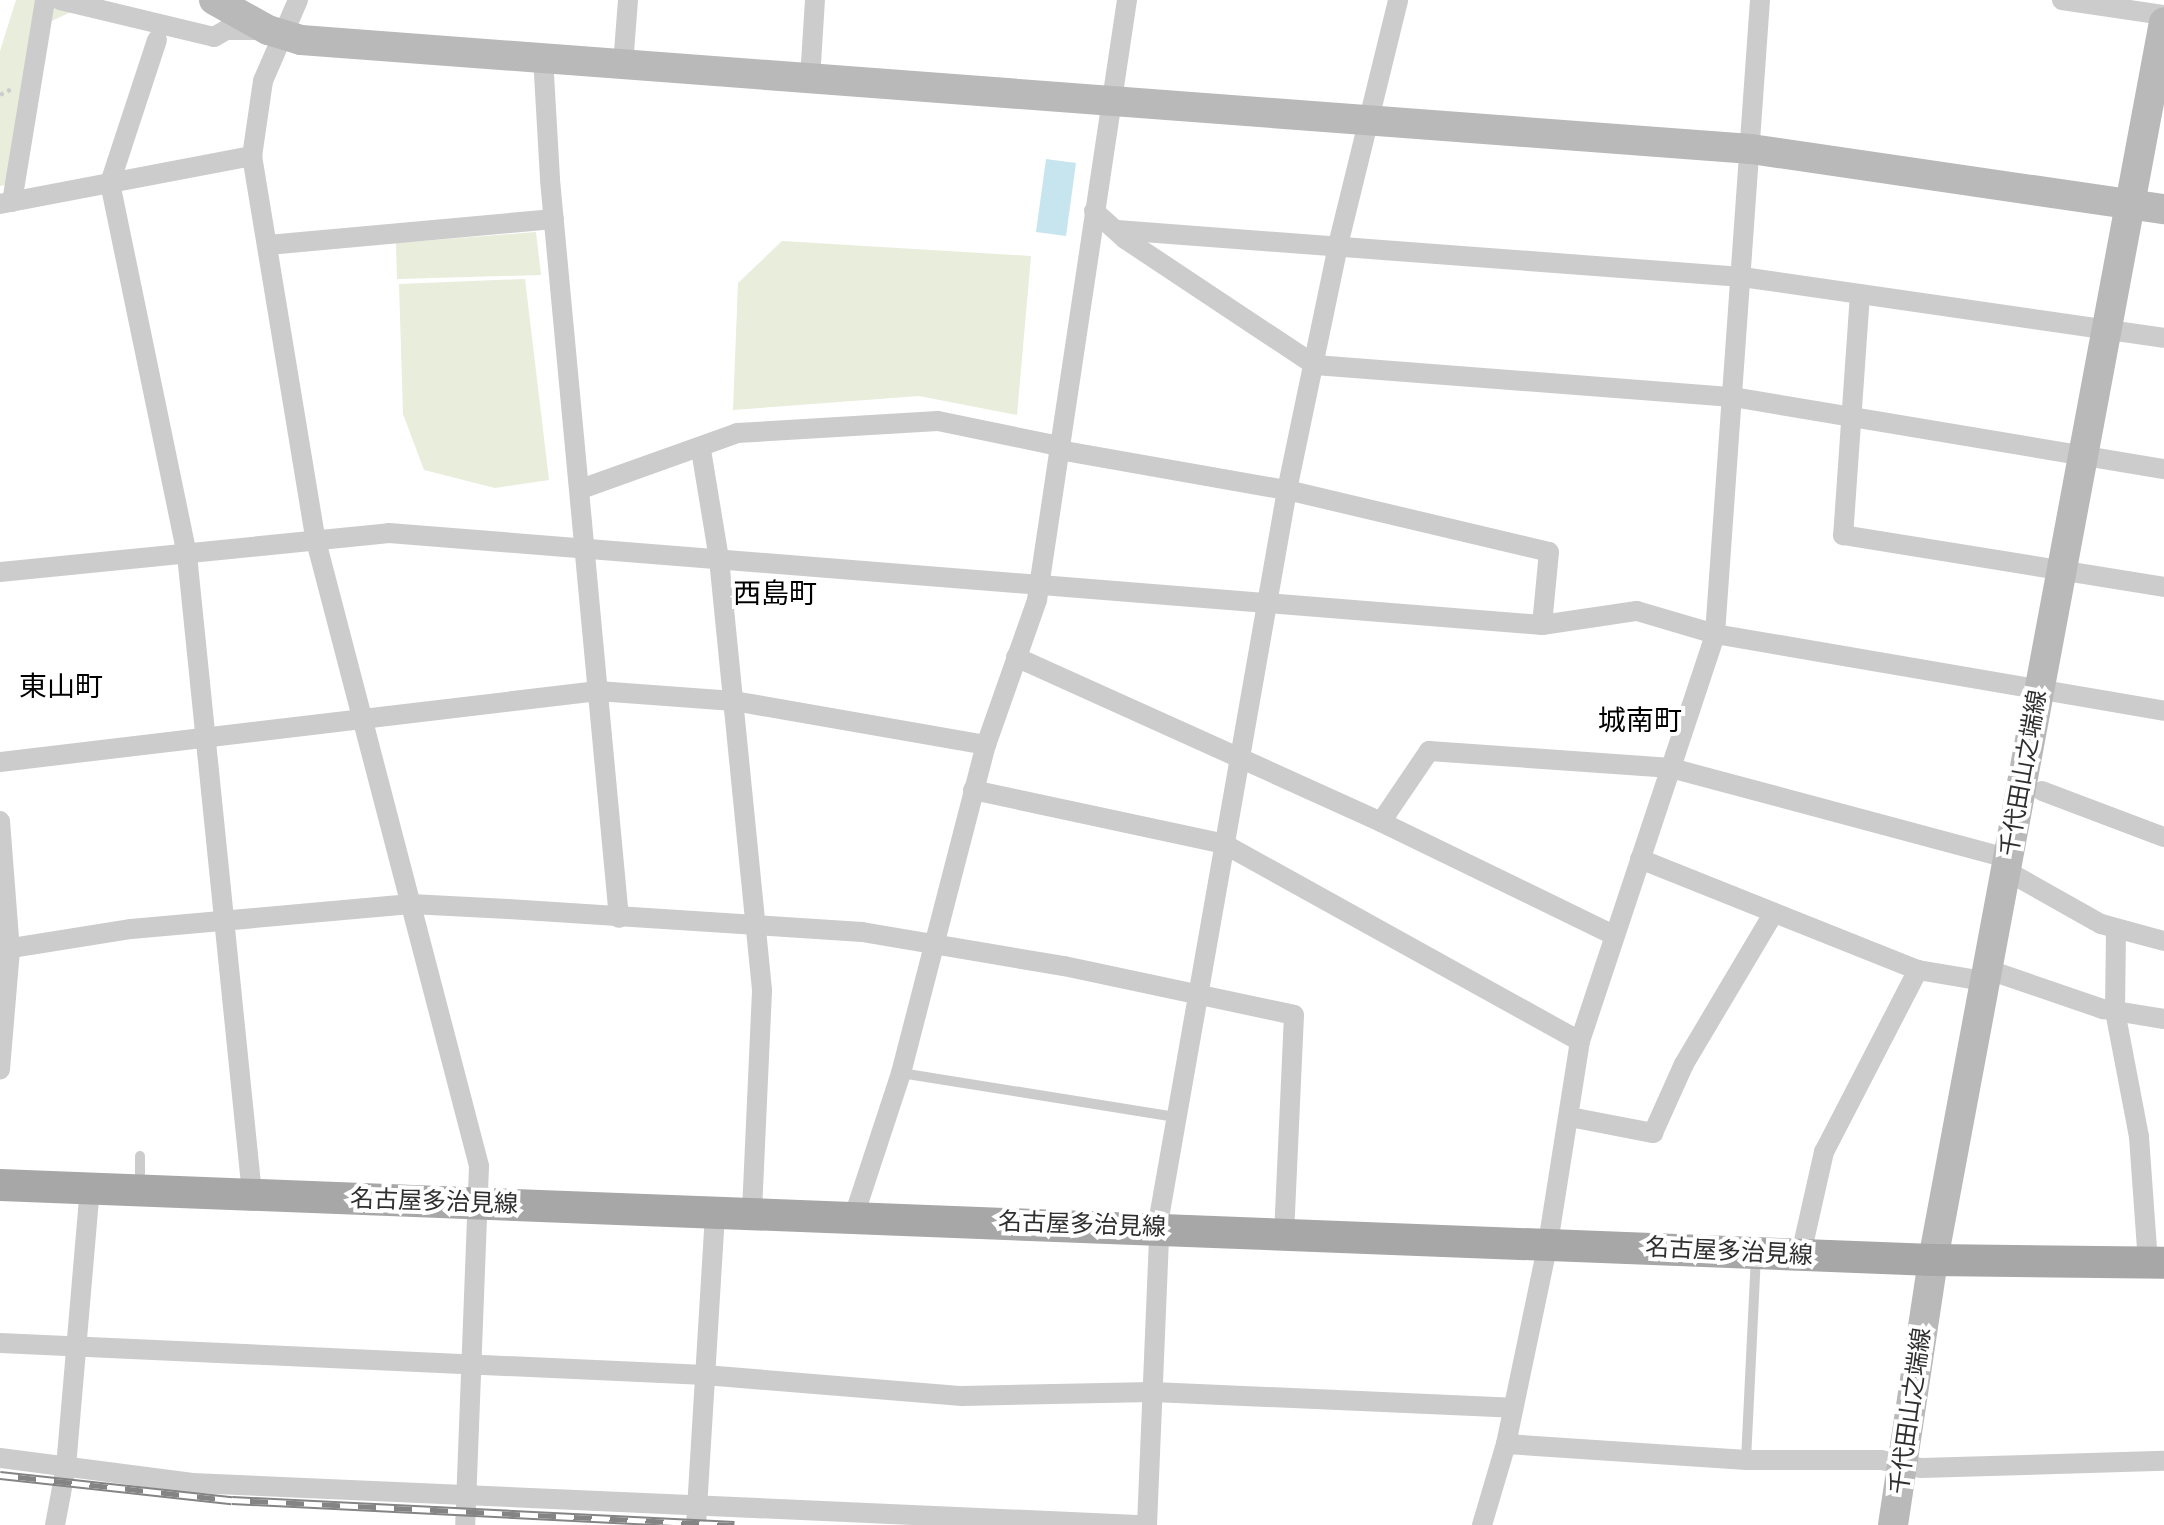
<!DOCTYPE html>
<meta charset="utf-8">
<style>
body{margin:0}
#map{position:relative;width:2164px;height:1525px;overflow:hidden;background:#fff;font-family:Jost,"Noto Sans JP",sans-serif}
div>[style]{position:absolute}
.green>*{inset:0;background:#e8eddc}
.water>*{inset:0;background:#c7e5ee}
.path>*{height:4px;margin-top:-2px;transform-origin:0;background:repeating-linear-gradient(90deg,#ccc 0 4px,transparent 0 8px)}
.lane>*{height:10px;margin:-5px;padding:0 5px;transform-origin:5px;border-radius:5px;background:#ccc}
.street>*{height:20px;margin:-10px;padding:0 10px;transform-origin:10px;border-radius:10px;background:#ccc}
.secondary>*{height:30px;margin:-15px;padding:0 15px;transform-origin:15px;border-radius:15px;background:#b9b9b9}
.primary>*{height:32px;margin:-16px;padding:0 16px;transform-origin:16px;border-radius:16px;background:#a7a7a7}
.rail>*{height:9px;margin-top:-4.5px;transform-origin:0;background:repeating-linear-gradient(90deg,#fff 0 18px,#848484 0 36px);box-sizing:border-box;border-block:2px solid #848484}
span{translate:-50% -50%;white-space:nowrap;text-align:center;line-height:1.15;-webkit-text-stroke:8px #fff;paint-order:stroke}
.street-label{font-size:24px;color:#2f2f2f}
.quarter-label{font-size:28px;color:#000}
</style>
<div id="map">
<div class="green">
<i style="clip-path:polygon(16px 0,76px 0,71px 12px,43px 25px,25px 181px,0 186px,0 51px)"></i>
<i style="clip-path:polygon(536px 232px,541px 275px,397px 279px,396px 243px)"></i>
<i style="clip-path:polygon(782px 241px,1031px 256px,1017px 415px,919px 396px,733px 410px,738px 283px)"></i>
<i style="clip-path:polygon(525px 279px,549px 480px,495px 488px,424px 470px,403px 414px,399px 284px)"></i>
</div>
<div class="water">
<i style="clip-path:polygon(1046px 159px,1076px 163px,1066px 236px,1036px 232px)"></i>
</div>
<div class="path">
<i style="left:0;top:95px;width:13px;rotate:-27deg"></i>
</div>
<div class="lane">
<i style="left:901px;top:1073px;width:278px;rotate:9.1deg"></i>
<i style="left:140px;top:1156px;width:32px;rotate:90deg"></i>
<i style="left:1746px;top:1460px;width:202px;rotate:-87.2deg"></i>
</div>
<div class="street">
<i style="left:60px;top:0;width:158px;rotate:13.5deg"></i>
<i style="left:214px;top:37px;width:14px;rotate:-30deg"></i>
<i style="left:226px;top:30px;width:38px"></i>
<i style="left:298px;top:0;width:88px;rotate:113.4deg"></i>
<i style="left:263px;top:81px;width:76px;rotate:98.3deg"></i>
<i style="left:252px;top:156px;width:390px;rotate:80.6deg"></i>
<i style="left:316px;top:541px;width:646px;rotate:75.38deg"></i>
<i style="left:479px;top:1166px;width:359px;rotate:92.2deg"></i>
<i style="left:2062px;top:0;width:103px;rotate:8.4deg"></i>
<i style="left:157px;top:40px;width:151px;rotate:108.2deg"></i>
<i style="left:110px;top:183px;width:380px;rotate:78.3deg"></i>
<i style="left:187px;top:555px;width:642px;rotate:84.19deg"></i>
<i style="left:543px;top:57px;width:123px;rotate:86.7deg"></i>
<i style="left:550px;top:180px;width:741px;rotate:84.66deg"></i>
<i style="left:623px;top:65px;width:65px;rotate:-85.6deg"></i>
<i style="left:810px;top:79px;width:79px;rotate:-86.4deg"></i>
<i style="left:12px;top:202px;width:205px;rotate:-80.7deg"></i>
<i style="left:0;top:204px;width:257px;rotate:-10.8deg"></i>
<i style="left:1094px;top:211px;width:42px;rotate:42.1deg"></i>
<i style="left:1125px;top:239px;width:228px;rotate:33.6deg"></i>
<i style="left:1315px;top:365px;width:419px;rotate:4.4deg"></i>
<i style="left:1733px;top:397px;width:437px;rotate:9.5deg"></i>
<i style="left:1117px;top:230px;width:627px;rotate:4.3deg"></i>
<i style="left:1742px;top:277px;width:426px;rotate:8.2deg"></i>
<i style="left:268px;top:245px;width:287px;rotate:-5.2deg"></i>
<i style="left:1860px;top:294px;width:242px;rotate:94deg"></i>
<i style="left:1843px;top:535px;width:325px;rotate:9.2deg"></i>
<i style="left:701px;top:450px;width:110px;rotate:80.6deg"></i>
<i style="left:719px;top:559px;width:434px;rotate:84.3deg"></i>
<i style="left:762px;top:991px;width:221px;rotate:92.6deg"></i>
<i style="left:1059px;top:450px;width:231px;rotate:10deg"></i>
<i style="left:1287px;top:490px;width:269px;rotate:13.3deg"></i>
<i style="left:1549px;top:552px;width:73px;rotate:95.5deg"></i>
<i style="left:581px;top:489px;width:166px;rotate:-19.7deg"></i>
<i style="left:737px;top:433px;width:201px;rotate:-3.4deg"></i>
<i style="left:938px;top:421px;width:124px;rotate:11.7deg"></i>
<i style="left:0;top:572px;width:391px;rotate:-5.7deg"></i>
<i style="left:389px;top:533px;width:1157px;rotate:4.56deg"></i>
<i style="left:1542px;top:625px;width:96px;rotate:-8.4deg"></i>
<i style="left:1637px;top:611px;width:81px;rotate:16.4deg"></i>
<i style="left:1715px;top:634px;width:456px;rotate:9.7deg"></i>
<i style="left:1016px;top:657px;width:401px;rotate:24.3deg"></i>
<i style="left:1381px;top:822px;width:259px;rotate:25.9deg"></i>
<i style="left:0;top:762px;width:602px;rotate:-6.77deg"></i>
<i style="left:598px;top:691px;width:136px;rotate:4.2deg"></i>
<i style="left:734px;top:701px;width:256px;rotate:9.9deg"></i>
<i style="left:973px;top:790px;width:257px;rotate:12.1deg"></i>
<i style="left:1224px;top:844px;width:407px;rotate:29deg"></i>
<i style="left:2042px;top:791px;width:130px;rotate:20.7deg"></i>
<i style="left:0;top:821px;width:129px;rotate:85.6deg"></i>
<i style="left:10px;top:950px;width:120px;rotate:94.8deg"></i>
<i style="left:1381px;top:822px;width:86px;rotate:-55.9deg"></i>
<i style="left:1429px;top:751px;width:243px;rotate:4deg"></i>
<i style="left:1671px;top:768px;width:348px;rotate:15deg"></i>
<i style="left:1640px;top:859px;width:299px;rotate:21.8deg"></i>
<i style="left:1918px;top:970px;width:67px;rotate:9.5deg"></i>
<i style="left:2005px;top:870px;width:110px;rotate:29.4deg"></i>
<i style="left:2101px;top:924px;width:65px;rotate:15.1deg"></i>
<i style="left:2116px;top:929px;width:82px;rotate:90.7deg"></i>
<i style="left:2115px;top:1011px;width:128px;rotate:79.2deg"></i>
<i style="left:2139px;top:1137px;width:127px;rotate:85.9deg"></i>
<i style="left:0;top:950px;width:133px;rotate:-9.1deg"></i>
<i style="left:131px;top:929px;width:281px;rotate:-5.1deg"></i>
<i style="left:411px;top:904px;width:97px;rotate:3deg"></i>
<i style="left:508px;top:909px;width:355px;rotate:3.7deg"></i>
<i style="left:862px;top:932px;width:205px;rotate:9.6deg"></i>
<i style="left:1064px;top:966px;width:235px;rotate:12deg"></i>
<i style="left:1294px;top:1015px;width:218px;rotate:92.6deg"></i>
<i style="left:1986px;top:969px;width:124px;rotate:18.9deg"></i>
<i style="left:2103px;top:1009px;width:62px;rotate:9.3deg"></i>
<i style="left:1570px;top:1117px;width:85px;rotate:10.9deg"></i>
<i style="left:1653px;top:1133px;width:76px;rotate:-65.8deg"></i>
<i style="left:1684px;top:1064px;width:174px;rotate:-59.3deg"></i>
<i style="left:854px;top:1216px;width:151px;rotate:-71.8deg"></i>
<i style="left:901px;top:1073px;width:339px;rotate:-75.5deg"></i>
<i style="left:986px;top:745px;width:154px;rotate:-70.6deg"></i>
<i style="left:1037px;top:600px;width:607px;rotate:-81.47deg"></i>
<i style="left:1801px;top:1254px;width:105px;rotate:-77.3deg"></i>
<i style="left:1824px;top:1152px;width:205px;rotate:-62.7deg"></i>
<i style="left:0;top:1343px;width:706px;rotate:2.6deg"></i>
<i style="left:705px;top:1375px;width:258px;rotate:4.7deg"></i>
<i style="left:962px;top:1396px;width:191px;rotate:-1.2deg"></i>
<i style="left:1153px;top:1392px;width:360px;rotate:2.5deg"></i>
<i style="left:1506px;top:1444px;width:241px;rotate:3.8deg"></i>
<i style="left:1746px;top:1460px;width:135px"></i>
<i style="left:1881px;top:1460px;width:41px;rotate:11.3deg"></i>
<i style="left:1921px;top:1468px;width:243px;rotate:-1.7deg"></i>
<i style="left:0;top:1458px;width:194px;rotate:7.4deg"></i>
<i style="left:192px;top:1483px;width:946px;rotate:2.54deg"></i>
<i style="left:55px;top:1525px;width:59px;rotate:-79.3deg"></i>
<i style="left:66px;top:1467px;width:280px;rotate:-85.1deg"></i>
<i style="left:696px;top:1525px;width:315px;rotate:-86.5deg"></i>
<i style="left:1147px;top:1525px;width:313px;rotate:-87.6deg"></i>
<i style="left:1160px;top:1212px;width:733px;rotate:-80.02deg"></i>
<i style="left:1287px;top:490px;width:250px;rotate:-78.2deg"></i>
<i style="left:1338px;top:245px;width:252px;rotate:-76.2deg"></i>
<i style="left:1482px;top:1525px;width:84px;rotate:-73.5deg"></i>
<i style="left:1506px;top:1444px;width:205px;rotate:-78.2deg"></i>
<i style="left:1548px;top:1243px;width:205px;rotate:-81deg"></i>
<i style="left:1580px;top:1041px;width:429px;rotate:-71.6deg"></i>
<i style="left:1715px;top:634px;width:636px;rotate:-85.94deg"></i>
</div>
<div class="secondary">
<i style="left:214px;top:0;width:62px;rotate:29.1deg"></i>
<i style="left:268px;top:30px;width:34px;rotate:17deg"></i>
<i style="left:301px;top:40px;width:1454px;rotate:4.3deg"></i>
<i style="left:1751px;top:149px;width:417px;rotate:8.3deg"></i>
<i style="left:1893px;top:1525px;width:268px;rotate:-81.4deg"></i>
<i style="left:1933px;top:1260px;width:1259px;rotate:-79.43deg"></i>
</div>
<div class="primary">
<i style="left:0;top:1185px;width:1934px;rotate:2.22deg"></i>
<i style="left:1933px;top:1260px;width:231px;rotate:0.7deg"></i>
</div>
<div class="rail">
<i style="left:0;top:1475px;width:233px;rotate:6.2deg"></i>
<i style="left:232px;top:1500px;width:503px;rotate:2.85deg"></i>
</div>
<div class="street-label">
<span style="left:2023px;top:773px;rotate:-80deg">千代田山之端線</span>
<span style="left:434px;top:1201px;rotate:2deg">名古屋多治見線</span>
<span style="left:1082px;top:1224px;rotate:2deg">名古屋多治見線</span>
<span style="left:1729px;top:1251px;rotate:3deg">名古屋多治見線</span>
<span style="left:1910px;top:1411px;rotate:-82deg">千代田山之端線</span>
</div>
<div class="quarter-label">
<span style="left:775px;top:594px">西島町</span>
<span style="left:61px;top:687px">東山町</span>
<span style="left:1640px;top:721px">城南町</span>
</div>
</div>
